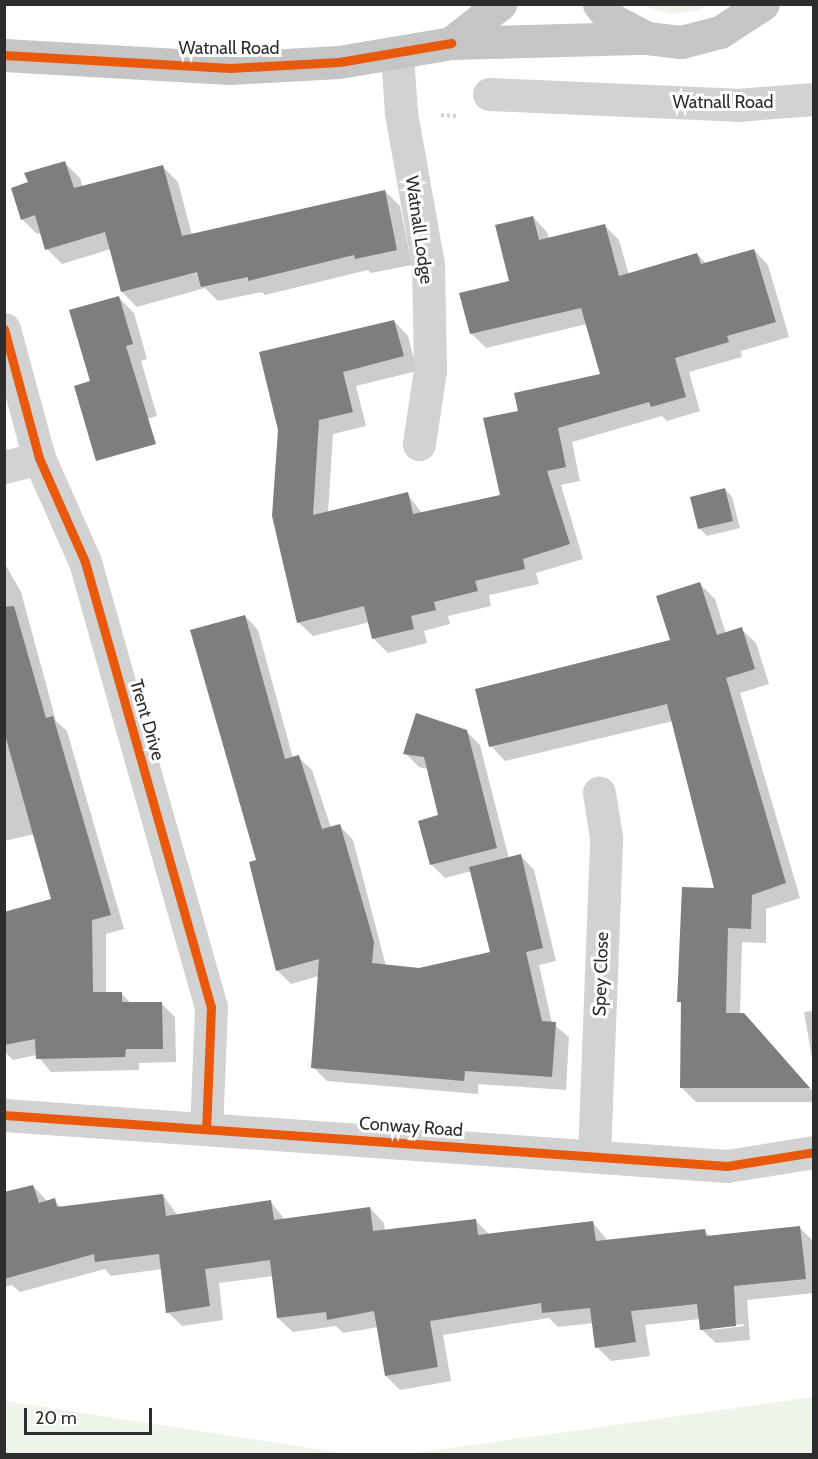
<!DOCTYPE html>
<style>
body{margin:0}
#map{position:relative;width:818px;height:1459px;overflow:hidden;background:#fff;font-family:Cabin,sans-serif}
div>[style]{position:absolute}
.green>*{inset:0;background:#eff4eb}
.shadow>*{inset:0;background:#0003}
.building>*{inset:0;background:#7e7e7e}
.path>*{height:4px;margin-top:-2px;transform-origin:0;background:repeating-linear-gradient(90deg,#d2d2d2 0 3px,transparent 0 6px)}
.minor>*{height:33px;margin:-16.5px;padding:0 16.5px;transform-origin:16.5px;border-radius:16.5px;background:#d2d2d2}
.major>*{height:33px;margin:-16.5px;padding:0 16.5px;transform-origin:16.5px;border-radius:16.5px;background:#c5c5c5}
.cycleway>*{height:9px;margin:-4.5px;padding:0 4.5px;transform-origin:4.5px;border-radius:4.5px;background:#e8590c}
span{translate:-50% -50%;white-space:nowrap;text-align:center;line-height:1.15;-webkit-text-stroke:6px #fff;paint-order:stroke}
.street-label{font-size:18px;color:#2d2d2d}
.frame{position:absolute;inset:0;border:6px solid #2d2d2d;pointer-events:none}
.scale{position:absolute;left:24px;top:1408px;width:128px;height:27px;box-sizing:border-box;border:3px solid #2d2d2d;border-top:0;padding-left:8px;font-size:18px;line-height:21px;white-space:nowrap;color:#2d2d2d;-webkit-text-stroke:4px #fff;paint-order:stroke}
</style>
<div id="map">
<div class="green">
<i style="clip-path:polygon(639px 5px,639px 4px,709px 5px,696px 11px,671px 14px)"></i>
<i style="clip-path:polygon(813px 1397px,813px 1454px,409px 1454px)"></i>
<i style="clip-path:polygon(5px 1401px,348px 1454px,5px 1454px)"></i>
</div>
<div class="shadow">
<i style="clip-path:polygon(65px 163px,80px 178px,83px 187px,163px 167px,178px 182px,192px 235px,385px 191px,400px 206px,412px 265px,371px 273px,368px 270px,265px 295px,262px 292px,218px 301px,205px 288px,137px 307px,122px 292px,111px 249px,62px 264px,47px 249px,42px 233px,37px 234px,22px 219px,30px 183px)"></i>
<i style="clip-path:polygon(533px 217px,547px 232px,549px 239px,604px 225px,619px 240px,629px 275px,697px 254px,707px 264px,754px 250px,768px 265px,789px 337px,741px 351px,742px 357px,689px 372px,700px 411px,667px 421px,662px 416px,572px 442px,580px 481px,561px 485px,583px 559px,536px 573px,539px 584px,489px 595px,491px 606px,448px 616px,450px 624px,424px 631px,427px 643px,388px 653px,373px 638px,370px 622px,313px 636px,298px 622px,280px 429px,394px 321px,408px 336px,417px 371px,356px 386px,366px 426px,333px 434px,328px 513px,407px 494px,423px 514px,501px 496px,520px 412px,602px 375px,587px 324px,486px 348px,471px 333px,511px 282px)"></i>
<i style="clip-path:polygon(119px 298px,134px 313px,147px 359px,141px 361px,157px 416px,100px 433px,92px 382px)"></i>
<i style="clip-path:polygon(725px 489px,732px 497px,740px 528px,707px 536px,699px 528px)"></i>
<i style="clip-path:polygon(4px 562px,21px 592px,56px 721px,67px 731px,124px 929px,106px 934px,106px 994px,121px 993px,131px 1003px,161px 1003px,175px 1017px,176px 1062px,139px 1063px,139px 1070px,51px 1072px,37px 1055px,13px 1060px,4px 1051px,4px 913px,53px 900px,35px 834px,4px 841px)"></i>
<i style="clip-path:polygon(700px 584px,715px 599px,726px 634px,741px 629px,756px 643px,769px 684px,740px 693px,800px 898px,766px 909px,766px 943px,742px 942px,740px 1015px,759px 1030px,814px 1093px,814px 1102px,696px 1102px,681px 1087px,683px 1005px,679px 1001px,716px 890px,673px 721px,505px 761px,491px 746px,672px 641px)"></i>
<i style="clip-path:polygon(245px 616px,258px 630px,293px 758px,298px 757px,312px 770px,331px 828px,340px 826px,353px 840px,386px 966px,419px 969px,492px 953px,472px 871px,445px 878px,431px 864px,440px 817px,428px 769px,419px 767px,405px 753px,466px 731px,480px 745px,509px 859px,521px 856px,534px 870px,556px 961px,539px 965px,552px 1023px,569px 1037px,566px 1090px,478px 1084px,478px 1094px,327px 1081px,313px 1067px,319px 976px,291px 984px,277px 970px,258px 861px)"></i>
<i style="clip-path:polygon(814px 1011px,814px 1069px,804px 1012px)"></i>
<i style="clip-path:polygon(evenodd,33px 1186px,47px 1201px,54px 1200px,62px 1208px,163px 1195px,178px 1216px,271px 1202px,285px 1220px,370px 1208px,384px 1223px,385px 1231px,476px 1221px,490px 1235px,593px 1223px,608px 1241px,704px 1230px,711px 1237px,799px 1227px,813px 1241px,814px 1293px,747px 1300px,750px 1340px,716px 1343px,701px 1329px,700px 1319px,645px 1325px,650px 1356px,611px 1361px,597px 1347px,594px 1323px,558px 1327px,549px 1318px,443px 1335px,451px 1381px,400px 1390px,386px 1376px,378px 1327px,343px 1333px,336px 1326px,293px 1332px,278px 1318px,273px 1276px,219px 1283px,223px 1320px,182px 1326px,168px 1312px,162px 1269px,111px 1276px,105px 1269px,20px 1292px,12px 1285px,4px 1287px,4px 1193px,33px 1186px,743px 1324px,744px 1326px,712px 1330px,712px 1327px,743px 1324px)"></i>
</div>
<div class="building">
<i style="clip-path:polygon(65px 161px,74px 188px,163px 165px,182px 236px,385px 190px,397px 250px,355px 259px,354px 255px,248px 281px,248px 277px,201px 287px,197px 272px,121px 292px,105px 232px,45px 250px,35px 215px,21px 220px,11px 188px,28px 182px,24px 173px)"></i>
<i style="clip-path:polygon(533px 216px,539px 240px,605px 224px,619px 276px,697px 253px,701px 264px,754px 249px,776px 322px,727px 336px,729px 342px,675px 358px,686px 397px,651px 407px,649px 402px,558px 428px,566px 467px,547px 471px,570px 544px,523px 559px,525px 569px,475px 581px,478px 591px,434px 602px,436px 610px,411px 616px,414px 629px,372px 639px,364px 606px,297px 623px,272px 516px,278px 430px,259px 352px,394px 320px,404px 356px,343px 372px,353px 412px,319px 420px,313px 515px,408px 492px,413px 514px,500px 495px,483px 418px,518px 411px,514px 393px,600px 374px,581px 308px,470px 334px,459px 293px,509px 281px,495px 225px)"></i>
<i style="clip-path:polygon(119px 296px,133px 344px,126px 346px,156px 444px,96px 461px,74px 386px,90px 381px,69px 310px)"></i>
<i style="clip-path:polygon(725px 488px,733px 521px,698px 529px,690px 497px)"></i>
<i style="clip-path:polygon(700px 582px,717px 635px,742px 627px,755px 669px,726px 678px,786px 883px,752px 895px,751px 929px,728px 928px,726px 1013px,744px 1013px,810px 1088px,680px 1088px,681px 1002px,677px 1002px,682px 887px,714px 888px,667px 704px,489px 747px,475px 689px,670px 640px,656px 596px)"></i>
<i style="clip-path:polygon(14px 606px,46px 718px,53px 716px,111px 915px,92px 920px,93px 992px,122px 992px,122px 1002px,162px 1002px,163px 1049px,126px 1049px,125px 1057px,36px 1059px,35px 1039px,4px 1045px,4px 912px,51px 899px,4px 731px,4px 607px)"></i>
<i style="clip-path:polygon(245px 615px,285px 759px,299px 755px,322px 829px,340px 824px,374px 942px,372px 963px,419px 968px,490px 952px,469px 867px,521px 854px,543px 948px,526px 952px,542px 1021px,556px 1022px,552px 1077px,465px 1071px,464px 1081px,311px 1068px,319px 959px,276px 971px,249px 862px,256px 860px,190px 630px)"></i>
<i style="clip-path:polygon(416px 713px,467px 730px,497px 848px,430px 865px,418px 821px,438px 815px,424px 757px,403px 754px)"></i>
<i style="clip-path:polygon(33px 1185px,39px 1203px,55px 1198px,57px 1207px,163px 1194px,166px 1216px,271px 1200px,274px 1220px,370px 1207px,373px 1231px,476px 1219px,478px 1235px,593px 1221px,596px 1241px,705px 1229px,706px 1236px,800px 1226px,806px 1279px,734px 1286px,736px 1326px,700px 1330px,697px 1304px,631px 1311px,636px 1342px,595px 1348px,590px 1308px,542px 1313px,541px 1303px,430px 1321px,438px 1367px,385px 1376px,374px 1311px,327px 1320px,326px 1312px,277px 1318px,270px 1260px,205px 1269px,210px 1306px,166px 1313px,159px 1254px,95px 1262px,94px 1254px,4px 1279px,4px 1192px)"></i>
</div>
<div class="path">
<i style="left:441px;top:115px;width:17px;rotate:3deg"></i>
</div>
<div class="minor">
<i style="left:397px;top:53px;width:60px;rotate:86.2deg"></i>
<i style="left:401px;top:113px;width:154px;rotate:79.9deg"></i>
<i style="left:428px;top:265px;width:105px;rotate:88.9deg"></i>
<i style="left:430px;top:370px;width:75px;rotate:98.5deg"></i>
<i style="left:489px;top:94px;width:248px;rotate:2.5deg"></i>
<i style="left:737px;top:105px;width:77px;rotate:-4.5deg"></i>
<i style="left:4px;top:329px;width:134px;rotate:74.8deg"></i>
<i style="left:39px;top:458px;width:114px;rotate:66.1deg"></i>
<i style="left:85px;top:562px;width:462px;rotate:74.2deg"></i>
<i style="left:211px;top:1007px;width:122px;rotate:92.3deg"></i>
<i style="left:4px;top:467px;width:36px;rotate:-14deg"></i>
<i style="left:4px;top:1115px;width:725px;rotate:4.03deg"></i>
<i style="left:727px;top:1166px;width:88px;rotate:-9.1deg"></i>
<i style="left:594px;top:1156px;width:319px;rotate:-87.8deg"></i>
<i style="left:606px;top:837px;width:45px;rotate:-99deg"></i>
</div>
<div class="major">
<i style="left:599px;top:4px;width:19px;rotate:51deg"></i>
<i style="left:611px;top:19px;width:41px;rotate:27.8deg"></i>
<i style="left:451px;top:43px;width:63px;rotate:-38.5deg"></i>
<i style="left:4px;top:55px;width:226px;rotate:3.3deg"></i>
<i style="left:230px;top:68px;width:109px;rotate:-3.2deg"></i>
<i style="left:339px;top:62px;width:114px;rotate:-9.6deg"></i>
<i style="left:451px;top:43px;width:196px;rotate:-1.5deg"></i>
<i style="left:647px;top:38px;width:34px;rotate:7deg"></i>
<i style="left:681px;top:42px;width:40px;rotate:-14.4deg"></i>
<i style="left:720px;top:32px;width:51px;rotate:-33.1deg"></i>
</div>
<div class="cycleway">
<i style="left:4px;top:55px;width:226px;rotate:3.3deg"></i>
<i style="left:230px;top:68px;width:109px;rotate:-3.2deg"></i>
<i style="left:339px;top:62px;width:114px;rotate:-9.6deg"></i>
<i style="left:4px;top:329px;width:134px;rotate:74.8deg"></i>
<i style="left:39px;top:458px;width:114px;rotate:66.1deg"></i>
<i style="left:85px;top:562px;width:462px;rotate:74.2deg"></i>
<i style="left:211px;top:1007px;width:122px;rotate:92.3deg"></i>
<i style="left:4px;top:1115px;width:725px;rotate:4.03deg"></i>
<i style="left:727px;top:1166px;width:88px;rotate:-9.1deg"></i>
</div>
<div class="street-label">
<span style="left:229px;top:48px">Watnall Road</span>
<span style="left:723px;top:102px">Watnall Road</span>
<span style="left:419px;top:230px;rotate:82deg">Watnall Lodge</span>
<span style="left:147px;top:720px;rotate:74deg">Trent Drive</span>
<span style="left:601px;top:974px;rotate:-88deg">Spey Close</span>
<span style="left:411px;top:1127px;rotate:4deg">Conway Road</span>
</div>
<div class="frame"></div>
<div class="scale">20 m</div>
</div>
